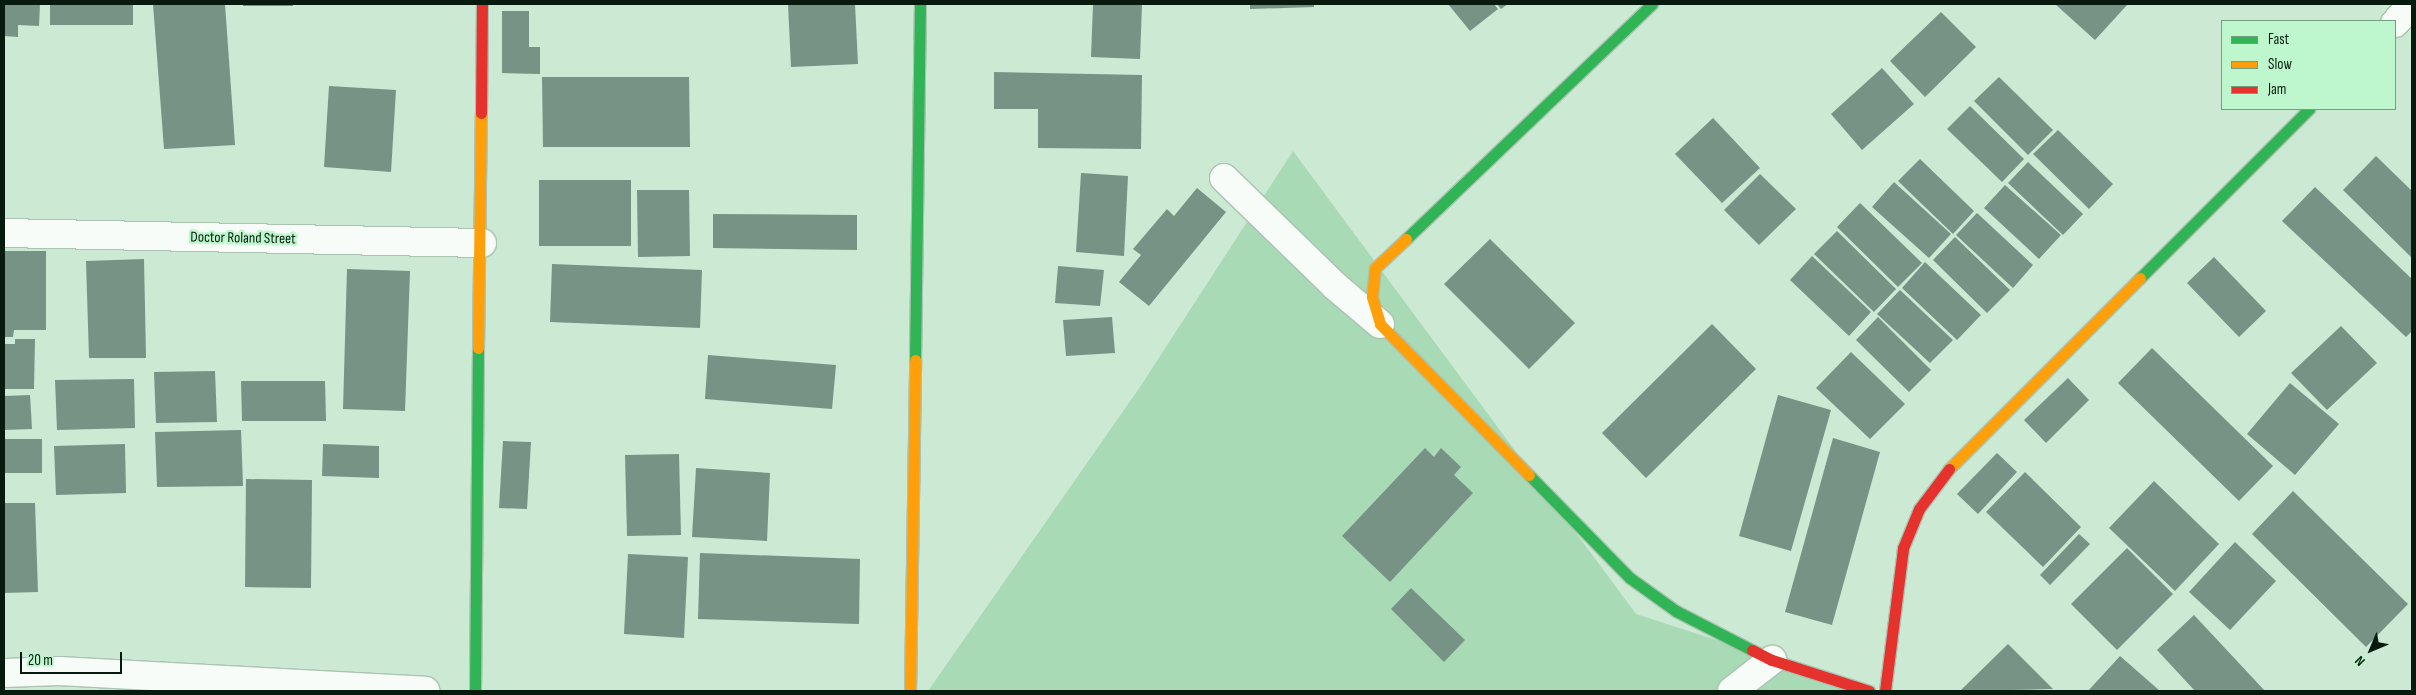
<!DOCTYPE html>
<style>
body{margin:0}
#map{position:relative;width:2416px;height:695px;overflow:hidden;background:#cbe9d3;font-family:"Sofia Sans Condensed",sans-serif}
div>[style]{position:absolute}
.green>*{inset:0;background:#a8dab6}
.building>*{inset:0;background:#769385}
.roads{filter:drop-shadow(1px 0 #abc3b1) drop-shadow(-1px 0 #abc3b1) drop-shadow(0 1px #abc3b1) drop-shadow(0 -1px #abc3b1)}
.street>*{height:28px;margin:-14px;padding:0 14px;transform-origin:14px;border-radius:14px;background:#f7fcf8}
.fast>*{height:11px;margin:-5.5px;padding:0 5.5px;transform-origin:5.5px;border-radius:5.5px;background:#30b455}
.slow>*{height:11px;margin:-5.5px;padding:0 5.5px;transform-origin:5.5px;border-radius:5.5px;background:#ff9f0a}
.jam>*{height:11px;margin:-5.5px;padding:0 5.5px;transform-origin:5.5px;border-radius:5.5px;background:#e5322d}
span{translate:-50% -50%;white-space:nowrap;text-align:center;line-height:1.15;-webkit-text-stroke:5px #bef6cd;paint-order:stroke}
.street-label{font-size:15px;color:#061b0d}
.frame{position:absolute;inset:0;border:5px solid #061b0d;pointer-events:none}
.legend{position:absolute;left:2221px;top:20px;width:175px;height:90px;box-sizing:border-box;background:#bef6cd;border:1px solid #749e80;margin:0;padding:6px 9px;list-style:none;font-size:15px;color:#061b0d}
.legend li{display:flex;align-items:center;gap:10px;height:25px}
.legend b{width:25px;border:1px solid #749e80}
.north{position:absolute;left:2346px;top:625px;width:50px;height:50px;-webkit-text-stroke:4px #bef6cd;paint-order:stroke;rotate:225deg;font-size:14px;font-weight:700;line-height:20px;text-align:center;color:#061b0d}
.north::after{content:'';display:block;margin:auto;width:18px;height:22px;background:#061b0d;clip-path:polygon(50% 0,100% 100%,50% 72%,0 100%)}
.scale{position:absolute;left:20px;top:652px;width:102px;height:22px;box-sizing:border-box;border:2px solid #061b0d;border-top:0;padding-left:6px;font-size:15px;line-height:18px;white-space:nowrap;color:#061b0d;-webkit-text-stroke:4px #bef6cd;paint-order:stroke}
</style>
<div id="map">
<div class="green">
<i style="clip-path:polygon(1293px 151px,1636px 614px,1873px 691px,928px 691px,1140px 387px)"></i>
</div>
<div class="building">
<i style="clip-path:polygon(4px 4px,40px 4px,39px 26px,18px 25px,18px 37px,4px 36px)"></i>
<i style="clip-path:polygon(50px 4px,133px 4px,133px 25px,50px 25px)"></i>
<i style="clip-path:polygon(153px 4px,225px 4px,235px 145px,164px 149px)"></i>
<i style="clip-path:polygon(243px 4px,293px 4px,293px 6px,243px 6px)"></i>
<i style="clip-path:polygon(788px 4px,855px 4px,858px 64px,791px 67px)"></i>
<i style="clip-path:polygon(1093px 4px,1142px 4px,1140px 59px,1091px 57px)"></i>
<i style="clip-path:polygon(1250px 4px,1314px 4px,1314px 7px,1250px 9px)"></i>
<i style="clip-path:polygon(1448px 4px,1494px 4px,1498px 9px,1470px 31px)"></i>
<i style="clip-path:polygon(1497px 4px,1508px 4px,1501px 9px)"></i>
<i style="clip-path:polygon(2055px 4px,2128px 4px,2095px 40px)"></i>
<i style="clip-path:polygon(502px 11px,529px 11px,529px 47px,540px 47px,540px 74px,502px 73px)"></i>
<i style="clip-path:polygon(1941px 12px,1976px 47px,1925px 97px,1890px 61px)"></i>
<i style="clip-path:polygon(1882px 68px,1914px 104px,1862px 150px,1831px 114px)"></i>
<i style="clip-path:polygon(994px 72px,1142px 75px,1141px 149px,1038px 148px,1038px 109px,994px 109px)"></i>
<i style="clip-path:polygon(542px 77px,689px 77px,690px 147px,543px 147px)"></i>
<i style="clip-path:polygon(1999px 77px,2053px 130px,2028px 155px,1974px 101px)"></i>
<i style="clip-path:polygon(329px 86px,396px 90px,391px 172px,324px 167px)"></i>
<i style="clip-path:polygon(1970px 106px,2024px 159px,2002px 182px,1947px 129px)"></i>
<i style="clip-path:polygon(1713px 118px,1760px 168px,1722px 203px,1675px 154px)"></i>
<i style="clip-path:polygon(2058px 130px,2113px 184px,2089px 209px,2033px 154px)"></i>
<i style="clip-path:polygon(2376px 156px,2412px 191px,2412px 258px,2343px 190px)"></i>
<i style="clip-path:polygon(1920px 159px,1974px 211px,1953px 234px,1898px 181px)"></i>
<i style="clip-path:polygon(2028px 162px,2083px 214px,2063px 235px,2008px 183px)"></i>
<i style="clip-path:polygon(1081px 173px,1128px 176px,1124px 256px,1076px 252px)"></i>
<i style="clip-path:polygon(1760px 174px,1796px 209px,1759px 245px,1724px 210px)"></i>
<i style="clip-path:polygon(539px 180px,631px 180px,631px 246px,539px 246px)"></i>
<i style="clip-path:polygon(1894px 182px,1951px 234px,1929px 258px,1872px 207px)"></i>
<i style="clip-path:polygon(2005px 185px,2061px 235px,2039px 259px,1984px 208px)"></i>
<i style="clip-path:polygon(2315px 187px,2412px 279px,2412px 331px,2406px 337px,2282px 221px)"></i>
<i style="clip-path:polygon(1197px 188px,1226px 212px,1149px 306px,1119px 282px,1141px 255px,1133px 249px,1167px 209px,1174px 216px)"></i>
<i style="clip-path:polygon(637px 190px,689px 190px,690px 256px,638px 257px)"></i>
<i style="clip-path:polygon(1860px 203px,1922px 263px,1898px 287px,1837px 227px)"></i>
<i style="clip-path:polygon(1977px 213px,2033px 265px,2013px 288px,1956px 235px)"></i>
<i style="clip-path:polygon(713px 214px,857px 215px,857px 250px,713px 248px)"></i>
<i style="clip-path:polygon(1837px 231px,1896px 289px,1874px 312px,1814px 254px)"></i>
<i style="clip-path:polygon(1955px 237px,2010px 290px,1987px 313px,1933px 260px)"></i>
<i style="clip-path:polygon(1490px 239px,1575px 323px,1529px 369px,1444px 284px)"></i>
<i style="clip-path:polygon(4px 251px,46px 251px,46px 330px,14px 330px,13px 337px,4px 337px)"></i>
<i style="clip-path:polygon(1812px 256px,1871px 312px,1849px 336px,1790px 280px)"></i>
<i style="clip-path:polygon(2214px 257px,2266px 311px,2239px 337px,2187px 283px)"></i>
<i style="clip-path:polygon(144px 259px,146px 358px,89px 358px,86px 261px)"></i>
<i style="clip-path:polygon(1925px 262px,1981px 315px,1957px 340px,1902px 288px)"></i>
<i style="clip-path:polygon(552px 264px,702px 270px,700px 328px,550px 322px)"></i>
<i style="clip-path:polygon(1058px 266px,1104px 270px,1100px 306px,1055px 303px)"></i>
<i style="clip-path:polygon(347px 269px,410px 271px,405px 411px,343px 409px)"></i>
<i style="clip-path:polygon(1900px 290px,1953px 340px,1930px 363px,1877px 314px)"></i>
<i style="clip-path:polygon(1112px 317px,1115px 353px,1066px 356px,1063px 320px)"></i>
<i style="clip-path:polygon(1878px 317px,1931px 370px,1909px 392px,1856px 340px)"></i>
<i style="clip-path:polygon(1712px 324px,1756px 369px,1646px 478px,1602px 433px)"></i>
<i style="clip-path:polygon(2341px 326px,2377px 363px,2327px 410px,2291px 373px)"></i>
<i style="clip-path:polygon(15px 339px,35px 339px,34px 389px,4px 389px,4px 344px,15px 344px)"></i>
<i style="clip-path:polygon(2152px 348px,2273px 466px,2239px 501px,2118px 383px)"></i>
<i style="clip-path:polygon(1851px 352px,1905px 404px,1870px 439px,1816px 388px)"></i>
<i style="clip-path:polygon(708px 355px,836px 365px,832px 409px,705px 399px)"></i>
<i style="clip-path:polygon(215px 371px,217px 422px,156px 423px,154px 372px)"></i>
<i style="clip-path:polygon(2068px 378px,2089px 400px,2046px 443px,2024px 420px)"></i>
<i style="clip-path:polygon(134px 379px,135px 428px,57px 430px,55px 380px)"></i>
<i style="clip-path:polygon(241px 381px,325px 381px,326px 421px,242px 421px)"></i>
<i style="clip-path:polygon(2290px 383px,2339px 424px,2295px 475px,2247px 434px)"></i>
<i style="clip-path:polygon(30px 395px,32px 429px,4px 430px,4px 396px)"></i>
<i style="clip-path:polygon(1778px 395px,1831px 410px,1791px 551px,1739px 536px)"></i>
<i style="clip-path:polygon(241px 430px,243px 486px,157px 487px,155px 432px)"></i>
<i style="clip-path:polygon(1833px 438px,1880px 452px,1832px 625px,1785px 612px)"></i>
<i style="clip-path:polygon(4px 439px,42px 439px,42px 473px,4px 473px)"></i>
<i style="clip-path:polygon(503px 441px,531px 442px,527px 509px,499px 508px)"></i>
<i style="clip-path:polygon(125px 444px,126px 493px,56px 495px,54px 446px)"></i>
<i style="clip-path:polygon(323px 444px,379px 446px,379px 478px,322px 476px)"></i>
<i style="clip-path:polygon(1425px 448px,1434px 457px,1441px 448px,1461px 467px,1454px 475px,1473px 493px,1390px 582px,1342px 536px)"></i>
<i style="clip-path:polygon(1997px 453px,2017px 472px,1978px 514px,1957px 494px)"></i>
<i style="clip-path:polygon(679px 454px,681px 535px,627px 536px,625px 455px)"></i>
<i style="clip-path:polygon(696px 468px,770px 473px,767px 541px,692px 537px)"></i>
<i style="clip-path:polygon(2025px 472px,2081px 527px,2043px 567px,1986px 512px)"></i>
<i style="clip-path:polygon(246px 479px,312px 480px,311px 588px,245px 587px)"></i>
<i style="clip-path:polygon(2154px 481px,2219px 544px,2175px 591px,2109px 528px)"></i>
<i style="clip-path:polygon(2293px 491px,2408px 604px,2366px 647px,2252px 534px)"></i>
<i style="clip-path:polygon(4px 503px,35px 503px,38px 592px,4px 593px)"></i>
<i style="clip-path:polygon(2079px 534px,2090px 544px,2050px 585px,2040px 575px)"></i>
<i style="clip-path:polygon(2235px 542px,2276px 581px,2230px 630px,2189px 592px)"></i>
<i style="clip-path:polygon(2127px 548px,2173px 594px,2117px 650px,2071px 604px)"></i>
<i style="clip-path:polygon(700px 553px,860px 559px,859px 624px,698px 619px)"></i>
<i style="clip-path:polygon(628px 554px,688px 557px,684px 638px,624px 634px)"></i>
<i style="clip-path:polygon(1411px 588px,1465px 640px,1444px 662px,1391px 609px)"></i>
<i style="clip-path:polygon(2194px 615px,2265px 691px,2195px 691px,2157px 650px)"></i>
<i style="clip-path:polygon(2008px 644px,2053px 689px,1960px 691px)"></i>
<i style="clip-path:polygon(2120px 656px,2160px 691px,2088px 691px)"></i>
</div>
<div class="roads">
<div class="street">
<i style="left:2395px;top:23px;width:25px;rotate:-48deg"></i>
<i style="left:1224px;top:178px;width:155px;rotate:44.2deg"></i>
<i style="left:1335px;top:286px;width:59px;rotate:40.2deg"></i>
<i style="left:4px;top:233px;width:478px;rotate:1.2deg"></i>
<i style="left:4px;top:673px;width:55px;rotate:-2.1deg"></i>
<i style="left:59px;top:671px;width:367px;rotate:3.1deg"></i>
<i style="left:1732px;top:691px;width:51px;rotate:-37.8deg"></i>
</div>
<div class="fast">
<i style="left:1406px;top:239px;width:340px;rotate:-43.7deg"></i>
<i style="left:2140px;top:278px;width:239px;rotate:-45deg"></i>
<i style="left:915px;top:360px;width:356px;rotate:-89.2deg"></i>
<i style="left:1529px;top:475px;width:144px;rotate:45.6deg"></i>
<i style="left:1630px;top:578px;width:57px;rotate:35.7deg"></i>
<i style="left:1676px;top:611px;width:85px;rotate:27.2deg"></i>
<i style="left:475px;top:691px;width:343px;rotate:-89.5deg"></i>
</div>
<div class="slow">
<i style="left:1406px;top:239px;width:42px;rotate:136.9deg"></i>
<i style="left:1375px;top:268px;width:29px;rotate:96deg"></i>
<i style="left:1372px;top:297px;width:28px;rotate:73deg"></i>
<i style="left:1380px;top:324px;width:212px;rotate:45.4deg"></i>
<i style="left:478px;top:348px;width:235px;rotate:-89.3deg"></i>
<i style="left:1949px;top:469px;width:270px;rotate:-45deg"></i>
<i style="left:910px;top:691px;width:331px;rotate:-89.1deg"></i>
</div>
<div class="jam">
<i style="left:481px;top:113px;width:109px;rotate:-89.5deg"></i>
<i style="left:1752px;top:650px;width:22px;rotate:27deg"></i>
<i style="left:1772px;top:660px;width:102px;rotate:17.7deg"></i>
<i style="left:1885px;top:691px;width:144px;rotate:-82.8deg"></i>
<i style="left:1903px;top:548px;width:42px;rotate:-67.7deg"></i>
<i style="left:1919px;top:509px;width:50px;rotate:-53.1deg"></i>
</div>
</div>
<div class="street-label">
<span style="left:243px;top:238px;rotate:1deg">Doctor Roland Street</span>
</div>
<div class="frame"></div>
<ul class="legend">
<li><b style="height:6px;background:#30b455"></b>Fast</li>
<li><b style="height:6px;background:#ff9f0a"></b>Slow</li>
<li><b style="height:6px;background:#e5322d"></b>Jam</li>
</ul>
<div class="north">N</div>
<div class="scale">20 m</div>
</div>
